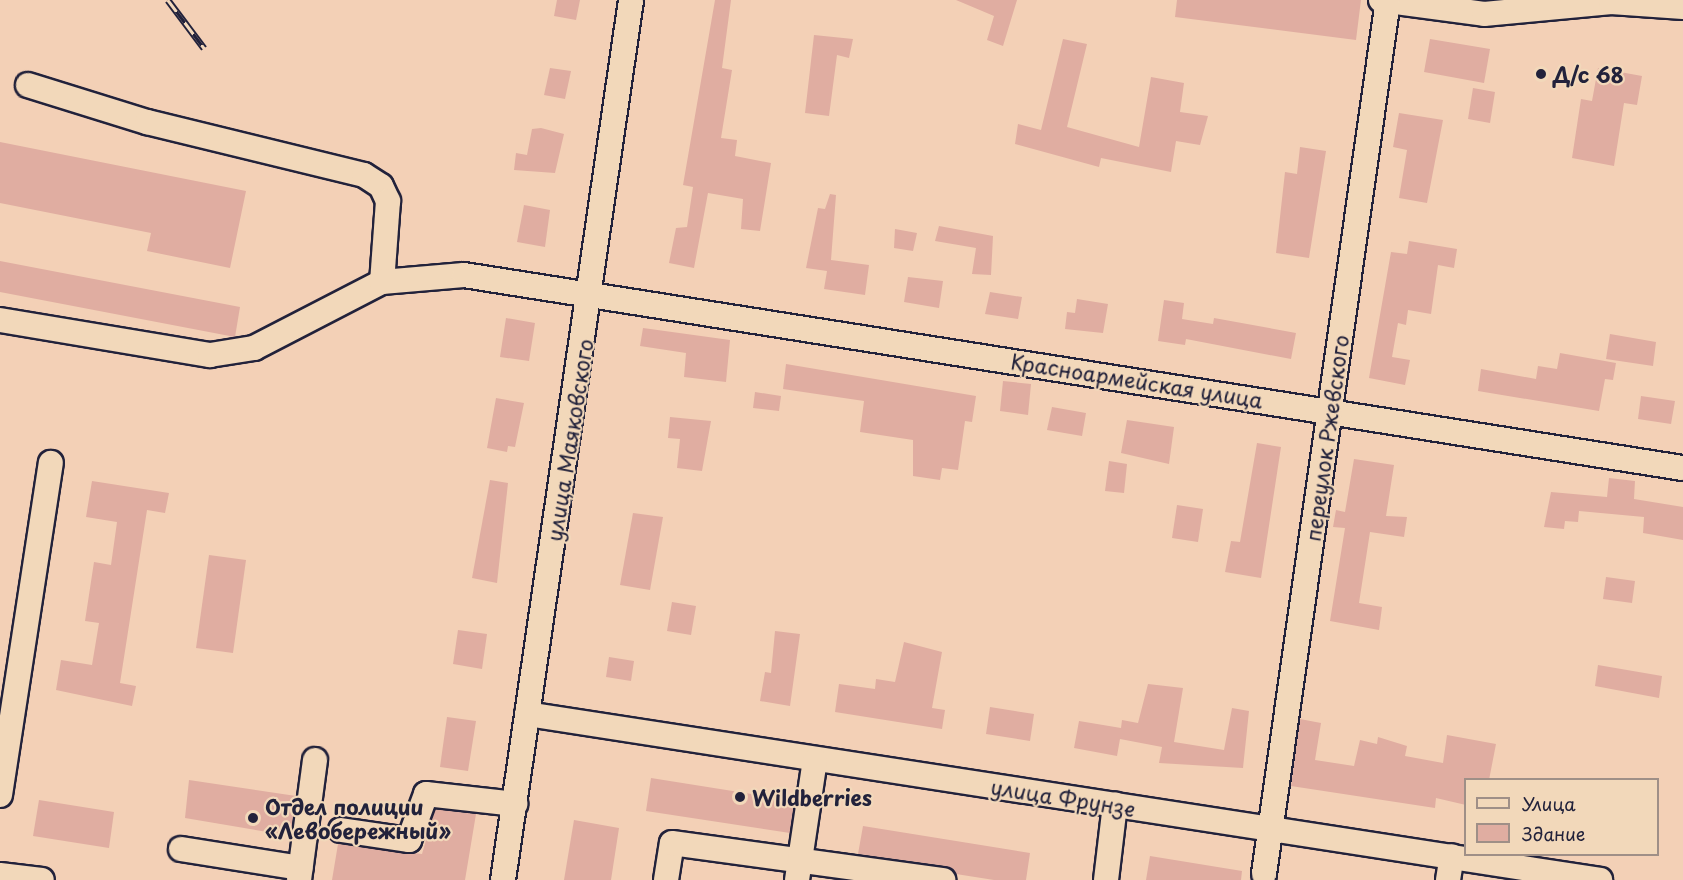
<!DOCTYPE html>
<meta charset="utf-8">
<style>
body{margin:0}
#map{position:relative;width:1683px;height:880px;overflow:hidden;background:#f3d0b6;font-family:"Playpen Sans",sans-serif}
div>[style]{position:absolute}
.building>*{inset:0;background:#e0ada1}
.roads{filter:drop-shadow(2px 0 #22223b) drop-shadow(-2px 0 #22223b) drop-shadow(0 2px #22223b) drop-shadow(0 -2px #22223b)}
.minor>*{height:24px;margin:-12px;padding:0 12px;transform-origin:12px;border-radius:12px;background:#f2d8ba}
.rail>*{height:7px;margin-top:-3.5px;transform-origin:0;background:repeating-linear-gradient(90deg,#f2d8ba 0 14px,#22223b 0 28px);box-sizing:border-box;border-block:2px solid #22223b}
.dots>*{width:16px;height:16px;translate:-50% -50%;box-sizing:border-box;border:3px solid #f2d8ba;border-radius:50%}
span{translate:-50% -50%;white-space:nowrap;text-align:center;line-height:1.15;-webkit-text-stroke:4.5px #f2d8ba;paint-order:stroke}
.poi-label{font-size:21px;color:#22223b;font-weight:700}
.left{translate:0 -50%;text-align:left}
.street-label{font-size:21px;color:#22223b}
.legend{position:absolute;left:1464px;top:778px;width:195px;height:78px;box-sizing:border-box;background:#f2d8ba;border:2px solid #9f8f87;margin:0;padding:8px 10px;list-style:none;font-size:18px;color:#22223b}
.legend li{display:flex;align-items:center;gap:12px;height:30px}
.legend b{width:30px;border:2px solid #9f8f87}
</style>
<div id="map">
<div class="building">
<i style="clip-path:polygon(557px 0,580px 0,576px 20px,554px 16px)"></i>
<i style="clip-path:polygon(715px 0,731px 0,722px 68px,732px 70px,721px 138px,737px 140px,735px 156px,771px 163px,760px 231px,741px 229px,743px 199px,708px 193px,694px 268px,669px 263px,676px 228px,687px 227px,693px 187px,683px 185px)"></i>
<i style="clip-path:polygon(956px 0,1017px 0,1003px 46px,987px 40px,994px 16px)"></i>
<i style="clip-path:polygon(1177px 0,1361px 0,1356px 40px,1175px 17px)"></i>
<i style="clip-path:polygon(814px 35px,853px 39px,849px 58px,837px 55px,829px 116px,805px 113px)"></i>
<i style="clip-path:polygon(1063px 39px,1087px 44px,1067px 127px,1139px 147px,1151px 77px,1184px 83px,1180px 112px,1208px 116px,1200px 145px,1176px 141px,1171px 172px,1101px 158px,1099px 167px,1015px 144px,1018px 124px,1041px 130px)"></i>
<i style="clip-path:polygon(1430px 39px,1490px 49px,1484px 83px,1424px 72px)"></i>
<i style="clip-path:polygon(550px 68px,571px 71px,565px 99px,544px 95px)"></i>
<i style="clip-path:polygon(1598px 68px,1642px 76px,1637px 105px,1624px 103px,1614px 166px,1572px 158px,1581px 99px,1592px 101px)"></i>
<i style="clip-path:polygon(1473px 88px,1495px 92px,1490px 123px,1468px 119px)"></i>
<i style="clip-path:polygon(1399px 113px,1443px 120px,1427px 203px,1399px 198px,1407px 150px,1393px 147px)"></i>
<i style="clip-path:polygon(541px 128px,564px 134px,555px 173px,514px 170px,516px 153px,527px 155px,532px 129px)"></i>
<i style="clip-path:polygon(0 142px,246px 191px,230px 268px,147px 251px,151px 233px,0 203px)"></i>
<i style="clip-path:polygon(1300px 147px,1326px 151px,1309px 258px,1276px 253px,1285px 172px,1297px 174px)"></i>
<i style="clip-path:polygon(830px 194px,836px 195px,831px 260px,869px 265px,865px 295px,824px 289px,827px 271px,806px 268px,818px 208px,825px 209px)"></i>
<i style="clip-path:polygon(524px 205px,550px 210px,545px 247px,517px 242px)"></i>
<i style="clip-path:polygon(939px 226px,993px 236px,991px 275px,972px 274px,976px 248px,935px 241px)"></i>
<i style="clip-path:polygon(895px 229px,917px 233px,913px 251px,894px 248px)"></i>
<i style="clip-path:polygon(1409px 241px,1457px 249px,1454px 268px,1438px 265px,1431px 314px,1408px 310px,1406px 325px,1398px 323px,1392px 357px,1410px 360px,1405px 385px,1369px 378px,1391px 252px,1407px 254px)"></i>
<i style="clip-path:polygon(0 261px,240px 307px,235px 337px,0 292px)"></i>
<i style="clip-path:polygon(908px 277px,943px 281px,939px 308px,904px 302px)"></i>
<i style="clip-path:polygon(990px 292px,1022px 297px,1018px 319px,985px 314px)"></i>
<i style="clip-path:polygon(1077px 299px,1108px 304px,1103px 333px,1065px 329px,1067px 312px,1075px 313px)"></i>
<i style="clip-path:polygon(1164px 300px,1184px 303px,1182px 319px,1213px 324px,1214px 318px,1296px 333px,1291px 359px,1186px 339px,1185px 345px,1158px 341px)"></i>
<i style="clip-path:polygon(506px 318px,535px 323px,529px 361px,500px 357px)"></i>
<i style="clip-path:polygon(643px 328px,730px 340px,726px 382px,684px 377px,686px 353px,640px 346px)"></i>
<i style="clip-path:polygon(1610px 334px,1656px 342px,1653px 366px,1606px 359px)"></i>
<i style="clip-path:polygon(1560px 353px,1616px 363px,1613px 380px,1605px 379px,1599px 411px,1478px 391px,1481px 369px,1536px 379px,1538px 366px,1557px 369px)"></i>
<i style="clip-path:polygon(786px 364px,976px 396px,972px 422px,965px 421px,958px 470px,942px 468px,940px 480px,913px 476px,913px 440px,860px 432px,864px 401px,783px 389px)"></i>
<i style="clip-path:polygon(1003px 381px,1031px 384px,1028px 415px,1000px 411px)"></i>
<i style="clip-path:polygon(755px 392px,781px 396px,779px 411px,753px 408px)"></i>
<i style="clip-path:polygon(1641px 396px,1675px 401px,1671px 424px,1638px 419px)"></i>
<i style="clip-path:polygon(496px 398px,524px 403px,515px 447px,508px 446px,507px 452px,487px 448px)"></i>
<i style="clip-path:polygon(1052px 407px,1086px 413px,1082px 436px,1047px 430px)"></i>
<i style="clip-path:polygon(670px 417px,711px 421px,702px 471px,677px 468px,680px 439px,668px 438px)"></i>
<i style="clip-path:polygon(1127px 420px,1174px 427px,1169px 464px,1121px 453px)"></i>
<i style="clip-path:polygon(1257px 443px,1281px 447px,1261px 578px,1225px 572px,1231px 541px,1240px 542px)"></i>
<i style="clip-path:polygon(1354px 459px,1394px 465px,1386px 516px,1407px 517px,1404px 537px,1370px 532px,1359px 603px,1382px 607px,1379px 630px,1330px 621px,1345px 528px,1333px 527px,1336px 510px,1345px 512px)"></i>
<i style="clip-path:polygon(1109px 461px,1127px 464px,1124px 493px,1105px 491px)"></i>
<i style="clip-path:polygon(1609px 478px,1635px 481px,1634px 499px,1683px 507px,1683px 540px,1643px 533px,1644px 517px,1579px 511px,1578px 522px,1565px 521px,1564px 529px,1544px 527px,1551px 492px,1607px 497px)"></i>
<i style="clip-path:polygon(490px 480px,508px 483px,497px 583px,472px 578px)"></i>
<i style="clip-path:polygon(92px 481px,169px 493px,165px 513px,147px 510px,120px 683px,136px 686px,132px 706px,56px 690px,61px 660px,92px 665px,99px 623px,85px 621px,94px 562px,111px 565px,117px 522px,86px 517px)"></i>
<i style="clip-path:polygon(1177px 505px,1203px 509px,1198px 542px,1172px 538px)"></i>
<i style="clip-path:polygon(633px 513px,663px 517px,650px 590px,620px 585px)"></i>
<i style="clip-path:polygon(209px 555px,246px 560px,233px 653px,196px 648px)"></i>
<i style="clip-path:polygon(1606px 577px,1635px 581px,1632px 603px,1603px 599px)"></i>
<i style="clip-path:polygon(672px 602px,696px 606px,691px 635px,667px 631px)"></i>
<i style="clip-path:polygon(458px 630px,487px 634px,482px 669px,453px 664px)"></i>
<i style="clip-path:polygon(775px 631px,800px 634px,790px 706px,760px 701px,765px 672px,771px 673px)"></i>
<i style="clip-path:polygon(904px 642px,942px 652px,932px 708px,945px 710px,942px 729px,835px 712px,839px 684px,875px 689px,876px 679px,895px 682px)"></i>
<i style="clip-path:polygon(609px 657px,634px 661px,631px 681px,606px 677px)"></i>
<i style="clip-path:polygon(1598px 665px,1662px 676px,1659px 698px,1595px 686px)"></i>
<i style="clip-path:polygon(1148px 684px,1183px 688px,1174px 742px,1224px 750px,1232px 708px,1249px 711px,1243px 768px,1159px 763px,1162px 747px,1120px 739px,1117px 756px,1074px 748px,1079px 721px,1121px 728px,1122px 720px,1138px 723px)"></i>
<i style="clip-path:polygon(990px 707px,1034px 714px,1030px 741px,986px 734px)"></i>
<i style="clip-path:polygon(447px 717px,476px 721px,468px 771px,440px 767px)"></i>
<i style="clip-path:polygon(1300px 719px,1321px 723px,1315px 760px,1354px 766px,1360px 740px,1377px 744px,1378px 737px,1407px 746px,1405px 756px,1443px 763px,1447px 735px,1496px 744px,1489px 780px,1466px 780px,1466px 805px,1436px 798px,1435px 808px,1291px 786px)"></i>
<i style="clip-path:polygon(651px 778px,795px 801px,790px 833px,646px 811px)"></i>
<i style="clip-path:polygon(189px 780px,296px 796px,291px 836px,185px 818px)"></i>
<i style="clip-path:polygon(39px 800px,114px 812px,109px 848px,33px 836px)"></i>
<i style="clip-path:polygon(435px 809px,476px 814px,465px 880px,332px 880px,338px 844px,422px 854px)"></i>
<i style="clip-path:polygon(574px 820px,619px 828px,611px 880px,564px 880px)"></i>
<i style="clip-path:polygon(863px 826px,1030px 853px,1026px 880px,994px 880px,956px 874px,945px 866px,858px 854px)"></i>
<i style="clip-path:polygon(1150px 856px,1242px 871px,1241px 880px,1146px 880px)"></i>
</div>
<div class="roads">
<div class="minor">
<i style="left:1381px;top:0;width:104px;rotate:7.7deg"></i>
<i style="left:1484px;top:14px;width:128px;rotate:-5.4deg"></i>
<i style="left:1611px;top:2px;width:72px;rotate:4deg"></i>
<i style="left:28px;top:85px;width:125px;rotate:17.3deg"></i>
<i style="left:147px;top:122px;width:223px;rotate:13.7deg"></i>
<i style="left:364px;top:175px;width:20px;rotate:33deg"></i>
<i style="left:381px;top:186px;width:17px;rotate:65deg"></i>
<i style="left:388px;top:201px;width:81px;rotate:94.2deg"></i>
<i style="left:0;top:320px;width:213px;rotate:9.5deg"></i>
<i style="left:210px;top:355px;width:45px;rotate:-9deg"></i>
<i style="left:254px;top:348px;width:144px;rotate:-27.3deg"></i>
<i style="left:382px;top:282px;width:82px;rotate:-4.9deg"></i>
<i style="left:464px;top:275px;width:1234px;rotate:9deg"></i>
<i style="left:527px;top:714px;width:1086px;rotate:8.79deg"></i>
<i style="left:0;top:795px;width:336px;rotate:-81.3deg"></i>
<i style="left:341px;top:830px;width:69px;rotate:8.4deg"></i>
<i style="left:409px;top:840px;width:49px;rotate:-69.7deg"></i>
<i style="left:426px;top:794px;width:90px;rotate:6.4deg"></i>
<i style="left:181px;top:849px;width:121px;rotate:9deg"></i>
<i style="left:1264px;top:874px;width:882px;rotate:-81.92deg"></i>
<i style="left:0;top:875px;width:42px;rotate:6.8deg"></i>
<i style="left:299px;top:880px;width:121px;rotate:-82.4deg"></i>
<i style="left:503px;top:880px;width:889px;rotate:-81.72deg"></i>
<i style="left:666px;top:880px;width:37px;rotate:-81deg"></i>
<i style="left:672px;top:843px;width:274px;rotate:7.8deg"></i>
<i style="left:797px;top:880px;width:121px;rotate:-81.5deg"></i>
<i style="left:1106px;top:880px;width:76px;rotate:-83.2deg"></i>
<i style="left:1448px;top:880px;width:24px;rotate:-81deg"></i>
</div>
</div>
<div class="rail">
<i style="left:168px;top:0;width:60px;rotate:53.1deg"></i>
</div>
<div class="dots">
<i style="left:1541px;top:74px;background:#22223b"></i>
<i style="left:740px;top:797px;background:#22223b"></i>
<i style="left:253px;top:818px;background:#22223b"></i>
</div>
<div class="poi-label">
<span class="left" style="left:1553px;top:74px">Д/с 68</span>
<span class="left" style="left:752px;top:797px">Wildberries</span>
<span class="left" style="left:265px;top:818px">Отдел полиции<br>«Левобережный»</span>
</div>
<div class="street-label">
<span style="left:1137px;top:380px;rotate:9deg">Красноармейская улица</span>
<span style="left:1326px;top:438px;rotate:-82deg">переулок Ржевского</span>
<span style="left:569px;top:440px;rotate:-81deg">улица Маяковского</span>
<span style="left:1063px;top:797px;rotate:9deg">улица Фрунзе</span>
</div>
<ul class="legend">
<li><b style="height:8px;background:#f2d8ba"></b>Улица</li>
<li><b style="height:16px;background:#e0ada1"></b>Здание</li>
</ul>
</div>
